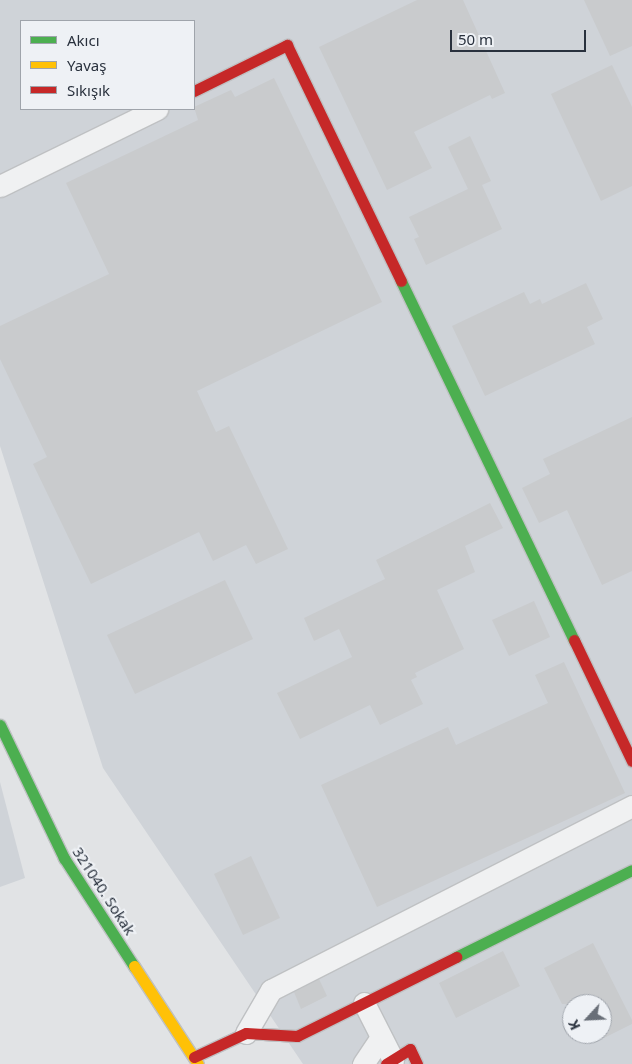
<!DOCTYPE html>
<meta charset="utf-8">
<style>
body{margin:0}
#map{position:relative;width:632px;height:1064px;overflow:hidden;background:#e1e3e5;font-family:"Noto Sans",sans-serif}
div>[style]{position:absolute}
.built>*{inset:0;background:#cfd3d8}
.building>*{inset:0;background:#c9cbcd}
.roads{filter:drop-shadow(1px 0 #bfc1c3) drop-shadow(-1px 0 #bfc1c3) drop-shadow(0 1px #bfc1c3) drop-shadow(0 -1px #bfc1c3)}
.street>*{height:21px;margin:-10.5px;padding:0 10.5px;transform-origin:10.5px;border-radius:10.5px;background:#f0f1f2}
.fast>*{height:11px;margin:-5.5px;padding:0 5.5px;transform-origin:5.5px;border-radius:5.5px;background:#4caf50}
.slow>*{height:11px;margin:-5.5px;padding:0 5.5px;transform-origin:5.5px;border-radius:5.5px;background:#ffc107}
.jam>*{height:11px;margin:-5.5px;padding:0 5.5px;transform-origin:5.5px;border-radius:5.5px;background:#c62828}
span{translate:-50% -50%;white-space:nowrap;text-align:center;line-height:1.15;-webkit-text-stroke:4px #eef1f5;paint-order:stroke}
.street-label{font-size:15px;color:#29313d}
.legend{position:absolute;left:20px;top:20px;width:175px;height:90px;box-sizing:border-box;background:#eef1f5;border:1px solid #9fa4ab;margin:0;padding:6px 9px;list-style:none;font-size:15px;color:#29313d}
.legend li{display:flex;align-items:center;gap:10px;height:25px}
.legend b{width:25px;border:1px solid #9fa4ab}
.north{position:absolute;left:562px;top:994px;width:50px;height:50px;box-sizing:border-box;background:#eef1f5;border:1px solid #9fa4ab;border-radius:50%;rotate:245deg;font-size:14px;font-weight:700;line-height:20px;text-align:center;color:#29313d}
.north::after{content:'';display:block;margin:auto;width:18px;height:22px;background:#696f78;clip-path:polygon(50% 0,100% 100%,50% 72%,0 100%)}
.scale{position:absolute;left:450px;top:30px;width:136px;height:22px;box-sizing:border-box;border:2px solid #29313d;border-top:0;padding-left:6px;font-size:15px;line-height:18px;white-space:nowrap;color:#29313d;-webkit-text-stroke:4px #eef1f5;paint-order:stroke}
</style>
<div id="map">
<div class="built">
<i style="clip-path:polygon(evenodd,0 0,632px 0,632px 1064px,303px 1064px,103px 768px,0 446px,0 0,21px 21px,194px 21px,194px 109px,21px 109px,21px 21px,0 0,572px 1004px,602px 1004px,602px 1034px,572px 1034px,572px 1004px)"></i>
<i style="clip-path:polygon(0 782px,25px 878px,0 887px)"></i>
</div>
<div class="building">
<i style="clip-path:polygon(417px 0,463px 0,505px 93px,492px 99px,490px 95px,414px 132px,432px 168px,387px 190px,319px 47px)"></i>
<i style="clip-path:polygon(584px 0,632px 0,632px 46px,610px 56px)"></i>
<i style="clip-path:polygon(612px 65px,632px 107px,632px 186px,601px 201px,551px 94px)"></i>
<i style="clip-path:polygon(274px 78px,382px 302px,197px 391px,216px 432px,229px 426px,288px 549px,256px 564px,246px 545px,213px 561px,199px 532px,91px 584px,33px 464px,47px 457px,0 359px,0 326px,109px 274px,66px 183px,198px 120px,194px 107px,231px 90px,235px 97px)"></i>
<i style="clip-path:polygon(470px 136px,491px 181px,482px 185px,502px 229px,426px 265px,414px 239px,419px 237px,409px 217px,468px 189px,448px 147px)"></i>
<i style="clip-path:polygon(586px 283px,603px 319px,587px 327px,595px 344px,485px 396px,452px 326px,524px 292px,530px 304px,540px 299px,542px 304px)"></i>
<i style="clip-path:polygon(632px 417px,632px 571px,602px 585px,567px 510px,539px 523px,522px 488px,550px 474px,543px 459px)"></i>
<i style="clip-path:polygon(490px 503px,503px 528px,465px 546px,475px 572px,437px 590px,464px 649px,415px 673px,417px 677px,411px 680px,423px 704px,380px 725px,370px 705px,300px 739px,277px 693px,352px 657px,339px 629px,314px 641px,304px 618px,385px 579px,376px 560px)"></i>
<i style="clip-path:polygon(225px 580px,253px 639px,135px 694px,107px 635px)"></i>
<i style="clip-path:polygon(534px 601px,550px 637px,509px 656px,492px 620px)"></i>
<i style="clip-path:polygon(564px 662px,625px 793px,377px 907px,321px 785px,448px 727px,456px 745px,548px 703px,535px 675px)"></i>
<i style="clip-path:polygon(251px 856px,280px 918px,243px 935px,214px 874px)"></i>
<i style="clip-path:polygon(593px 943px,632px 1020px,632px 1024px,602px 1039px,602px 1004px,562px 1004px,544px 968px)"></i>
<i style="clip-path:polygon(503px 951px,520px 986px,456px 1018px,439px 983px)"></i>
<i style="clip-path:polygon(319px 979px,327px 996px,301px 1009px,294px 992px)"></i>
</div>
<div class="roads">
<div class="street">
<i style="left:0;top:186px;width:175px;rotate:-26.1deg"></i>
<i style="left:364px;top:1003px;width:64px;rotate:63deg"></i>
<i style="left:246px;top:1033px;width:50px;rotate:-59.8deg"></i>
<i style="left:271px;top:990px;width:405px;rotate:-27deg"></i>
<i style="left:363px;top:1064px;width:32px;rotate:-56deg"></i>
</div>
<div class="fast">
<i style="left:401px;top:281px;width:399px;rotate:64.3deg"></i>
<i style="left:0;top:725px;width:148px;rotate:64.3deg"></i>
<i style="left:64px;top:858px;width:129px;rotate:57.1deg"></i>
<i style="left:456px;top:957px;width:196px;rotate:-26.3deg"></i>
</div>
<div class="slow">
<i style="left:134px;top:966px;width:117px;rotate:56.9deg"></i>
</div>
<div class="jam">
<i style="left:194px;top:91px;width:104px;rotate:-26.3deg"></i>
<i style="left:287px;top:45px;width:262px;rotate:64.2deg"></i>
<i style="left:574px;top:640px;width:134px;rotate:64.4deg"></i>
<i style="left:194px;top:1057px;width:57px;rotate:-24.8deg"></i>
<i style="left:246px;top:1033px;width:51px;rotate:3.4deg"></i>
<i style="left:297px;top:1036px;width:178px;rotate:-26.4deg"></i>
<i style="left:386px;top:1064px;width:28px;rotate:-32deg"></i>
<i style="left:410px;top:1049px;width:17px;rotate:65deg"></i>
</div>
</div>
<div class="street-label">
<span style="left:104px;top:891px;rotate:57deg">321040. Sokak</span>
</div>
<ul class="legend">
<li><b style="height:6px;background:#4caf50"></b>Akıcı</li>
<li><b style="height:6px;background:#ffc107"></b>Yavaş</li>
<li><b style="height:6px;background:#c62828"></b>Sıkışık</li>
</ul>
<div class="north">K</div>
<div class="scale">50 m</div>
</div>
